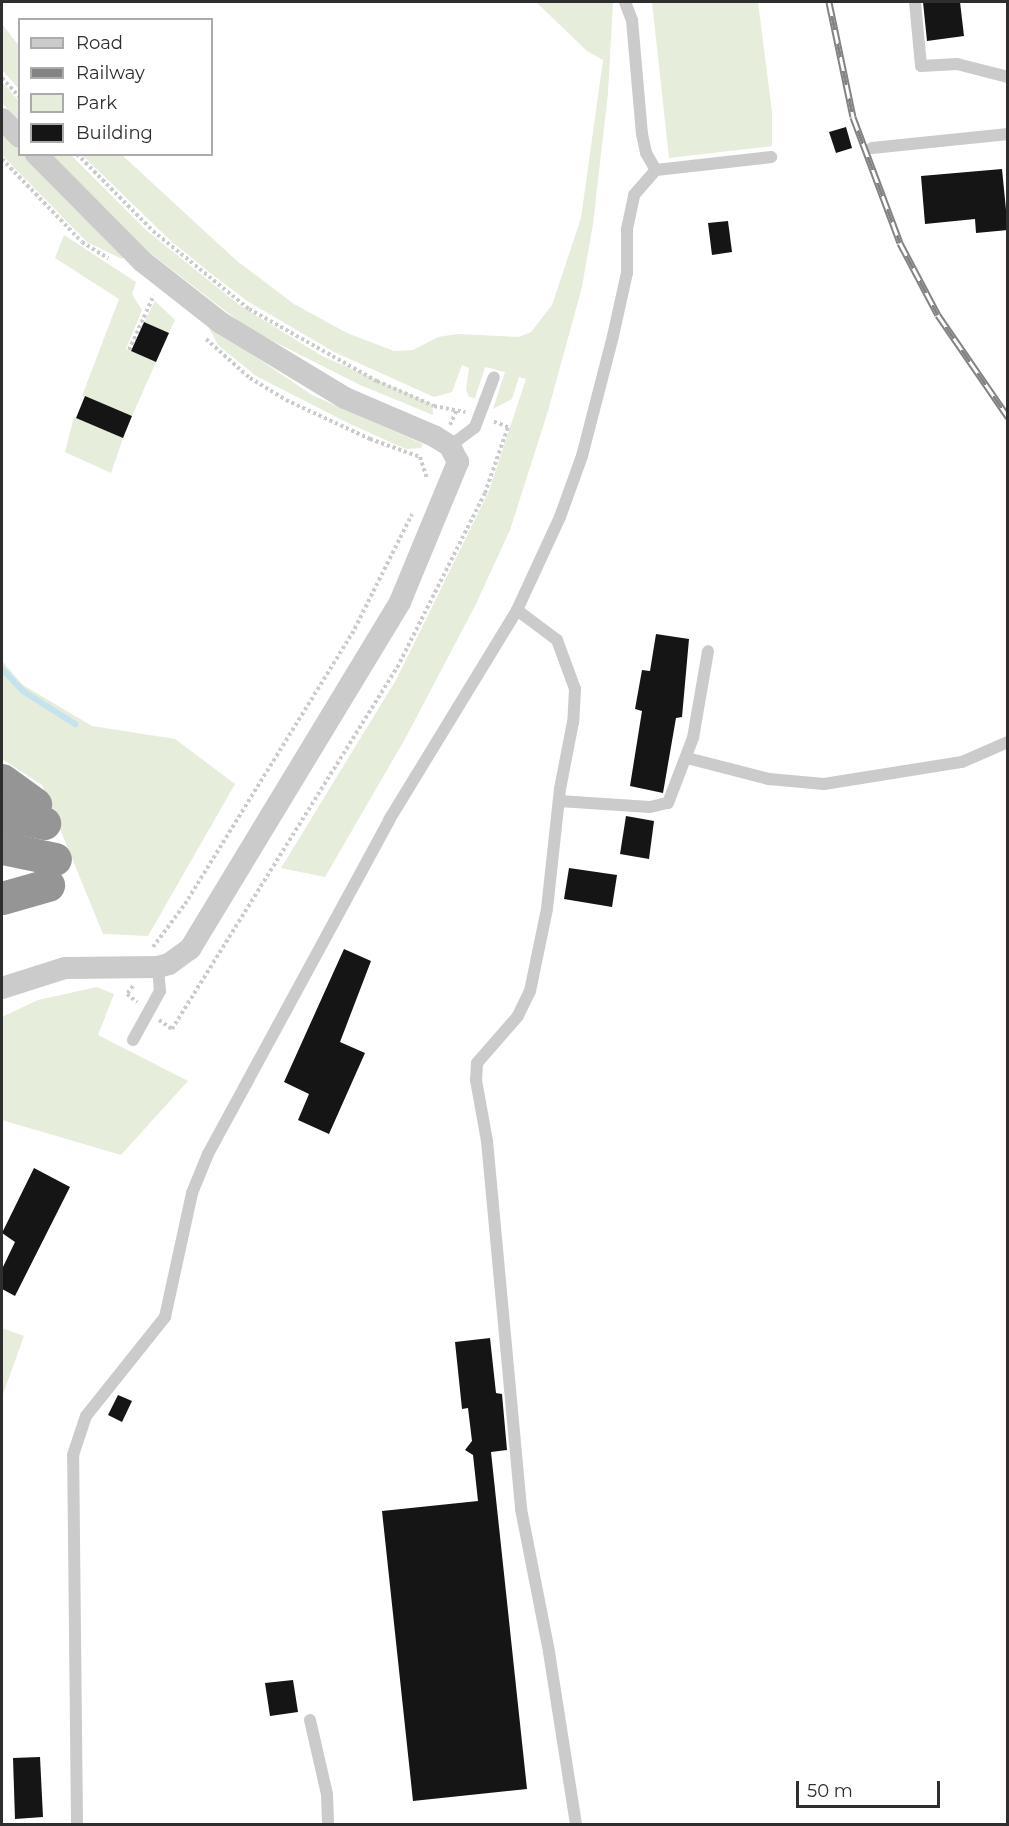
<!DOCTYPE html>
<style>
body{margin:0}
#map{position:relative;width:1009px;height:1826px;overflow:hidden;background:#fff;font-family:Montserrat,sans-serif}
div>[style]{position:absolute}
.green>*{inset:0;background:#e6eddb}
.stream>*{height:6px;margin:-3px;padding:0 3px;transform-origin:3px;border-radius:3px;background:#c5e3ee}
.building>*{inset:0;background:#151515}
.path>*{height:4px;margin-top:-2px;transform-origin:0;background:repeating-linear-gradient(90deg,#cbcbcb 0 3px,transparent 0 6px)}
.lane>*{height:12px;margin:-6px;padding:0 6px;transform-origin:6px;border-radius:6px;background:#cbcbcb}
.street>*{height:22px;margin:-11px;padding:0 11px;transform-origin:11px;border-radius:11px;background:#cbcbcb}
.highway>*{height:33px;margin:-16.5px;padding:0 16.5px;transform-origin:16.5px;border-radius:16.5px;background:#959595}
.rail>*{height:7px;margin-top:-3.5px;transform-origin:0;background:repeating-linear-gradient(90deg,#fff 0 14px,#838383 0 28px);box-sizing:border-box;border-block:2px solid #838383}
span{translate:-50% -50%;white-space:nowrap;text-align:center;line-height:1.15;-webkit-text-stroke:6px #fff;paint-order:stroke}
.frame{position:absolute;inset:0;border:3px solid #2e2e2e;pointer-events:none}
.legend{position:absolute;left:18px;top:18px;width:195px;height:138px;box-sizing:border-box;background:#fff;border:2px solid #ababab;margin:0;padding:8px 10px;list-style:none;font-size:18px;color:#2e2e2e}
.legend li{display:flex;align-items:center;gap:12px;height:30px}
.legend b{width:30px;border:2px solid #ababab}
.scale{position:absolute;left:796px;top:1781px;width:144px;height:27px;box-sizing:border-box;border:3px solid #2e2e2e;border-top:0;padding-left:8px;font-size:18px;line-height:21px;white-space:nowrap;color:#2e2e2e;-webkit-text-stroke:4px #fff;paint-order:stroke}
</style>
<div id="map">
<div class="green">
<i style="clip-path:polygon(536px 2px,613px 2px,608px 93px,593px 224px,582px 287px,548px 411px,510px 530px,475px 606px,405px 739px,325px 877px,281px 868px,396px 680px,489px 491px,526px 379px,519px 377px,512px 399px,493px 409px,505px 372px,485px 367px,475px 398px,469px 397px,466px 390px,469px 368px,462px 365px,452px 392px,434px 397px,334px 352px,247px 301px,209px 272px,171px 241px,82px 155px,122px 155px,237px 261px,294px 304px,347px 333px,394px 351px,413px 350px,438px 337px,457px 334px,519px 337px,531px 332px,552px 305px,581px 218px,603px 60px,587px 51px)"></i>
<i style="clip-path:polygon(652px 2px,758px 2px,772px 112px,772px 146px,669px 158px)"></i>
<i style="clip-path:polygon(2px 24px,19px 46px,19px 89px,2px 70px)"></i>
<i style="clip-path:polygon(2px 82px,19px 101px,19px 122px,2px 103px)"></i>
<i style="clip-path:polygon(2px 132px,124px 257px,122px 259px,87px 242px,2px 155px)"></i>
<i style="clip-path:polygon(51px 155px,71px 155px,146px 230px,238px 304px,322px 356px,432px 404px,433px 415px,360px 385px,249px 329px,145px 249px)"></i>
<i style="clip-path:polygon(64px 235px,136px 282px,132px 294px,142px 310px,126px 349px,156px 362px,132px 416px,82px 396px,119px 299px,55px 258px)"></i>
<i style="clip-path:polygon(155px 301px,175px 320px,169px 333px,144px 322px)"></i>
<i style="clip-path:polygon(207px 324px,312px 395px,423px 444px,421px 448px,406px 449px,350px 424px,256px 376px,218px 345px)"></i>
<i style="clip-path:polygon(74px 417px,123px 438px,111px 473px,65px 452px)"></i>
<i style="clip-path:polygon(2px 661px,23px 685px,92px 726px,175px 739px,235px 784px,148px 936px,103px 934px,42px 785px,2px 759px)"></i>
<i style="clip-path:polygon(97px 987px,114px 994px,98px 1035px,188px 1081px,121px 1155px,2px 1120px,2px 1017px,38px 1000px)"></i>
<i style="clip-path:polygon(2px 1328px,24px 1336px,2px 1397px)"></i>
</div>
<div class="stream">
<i style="left:2px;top:669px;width:30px;rotate:46deg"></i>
<i style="left:23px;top:691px;width:62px;rotate:32.4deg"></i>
</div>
<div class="building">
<i style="clip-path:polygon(923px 2px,960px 2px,964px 36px,927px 41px)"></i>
<i style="clip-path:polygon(846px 127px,852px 148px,836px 153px,829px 132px)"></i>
<i style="clip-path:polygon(1002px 169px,1008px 230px,976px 233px,975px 219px,925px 224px,921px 176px)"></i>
<i style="clip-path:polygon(728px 221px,732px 252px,712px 255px,708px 223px)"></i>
<i style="clip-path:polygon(144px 322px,169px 333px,156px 362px,131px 351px)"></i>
<i style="clip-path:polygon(85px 396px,132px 416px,123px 438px,76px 418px)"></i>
<i style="clip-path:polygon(656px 634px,689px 639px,682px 717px,676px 718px,663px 793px,630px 786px,642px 711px,635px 709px,642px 670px,650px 671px)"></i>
<i style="clip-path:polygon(626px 816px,654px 821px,649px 859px,620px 854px)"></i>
<i style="clip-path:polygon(569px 868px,617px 875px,612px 907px,564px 899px)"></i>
<i style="clip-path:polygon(344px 949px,371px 961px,340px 1042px,365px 1053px,329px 1134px,298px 1120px,309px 1094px,284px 1082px)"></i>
<i style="clip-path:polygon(34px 1168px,70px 1187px,15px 1296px,2px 1289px,2px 1269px,15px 1242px,2px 1233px)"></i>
<i style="clip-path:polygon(490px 1338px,496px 1393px,502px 1394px,507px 1450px,491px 1452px,527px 1789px,413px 1801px,382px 1511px,478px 1501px,473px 1455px,465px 1450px,472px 1441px,468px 1408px,462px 1409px,455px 1342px)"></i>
<i style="clip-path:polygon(118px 1395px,132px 1401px,122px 1422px,108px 1415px)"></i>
<i style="clip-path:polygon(293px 1680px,298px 1712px,270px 1716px,265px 1683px)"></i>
<i style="clip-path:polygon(40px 1757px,43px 1817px,15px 1819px,13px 1758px)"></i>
</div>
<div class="path">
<i style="left:2px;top:78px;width:26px;rotate:47deg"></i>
<i style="left:77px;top:154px;width:108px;rotate:45.4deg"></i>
<i style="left:153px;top:231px;width:124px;rotate:39.1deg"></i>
<i style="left:249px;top:309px;width:147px;rotate:29.4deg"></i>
<i style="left:377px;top:381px;width:62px;rotate:23.7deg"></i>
<i style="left:434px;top:406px;width:32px;rotate:11deg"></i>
<i style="left:2px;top:159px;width:115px;rotate:46.1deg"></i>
<i style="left:82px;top:242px;width:31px;rotate:32deg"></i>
<i style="left:206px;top:339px;width:59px;rotate:41.6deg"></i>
<i style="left:250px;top:378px;width:42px;rotate:31.4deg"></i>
<i style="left:286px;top:400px;width:93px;rotate:24.9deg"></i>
<i style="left:370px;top:439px;width:53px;rotate:19.8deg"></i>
<i style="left:420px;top:457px;width:23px;rotate:72deg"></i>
<i style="left:129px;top:350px;width:60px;rotate:-65.6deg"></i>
<i style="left:450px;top:425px;width:17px;rotate:-66deg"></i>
<i style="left:153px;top:947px;width:54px;rotate:-53.3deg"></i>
<i style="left:185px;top:904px;width:317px;rotate:-58.3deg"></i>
<i style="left:352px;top:634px;width:134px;rotate:-63.4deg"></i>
<i style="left:133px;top:986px;width:10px;rotate:127deg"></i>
<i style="left:127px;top:994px;width:13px;rotate:39deg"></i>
<i style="left:159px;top:1020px;width:16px;rotate:35deg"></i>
<i style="left:172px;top:1029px;width:432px;rotate:-58.1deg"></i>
<i style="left:400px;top:662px;width:189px;rotate:-63.3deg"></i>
<i style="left:485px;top:493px;width:70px;rotate:-70.8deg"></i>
<i style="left:508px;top:427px;width:17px;rotate:-159deg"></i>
</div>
<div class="lane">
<i style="left:625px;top:2px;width:19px;rotate:69deg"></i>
<i style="left:632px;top:20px;width:114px;rotate:85deg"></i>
<i style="left:642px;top:134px;width:19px;rotate:78deg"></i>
<i style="left:646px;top:153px;width:20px;rotate:60deg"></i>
<i style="left:915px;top:2px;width:64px;rotate:84.6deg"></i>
<i style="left:921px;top:66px;width:36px;rotate:-3deg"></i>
<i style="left:957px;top:64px;width:53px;rotate:14.3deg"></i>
<i style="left:872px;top:148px;width:137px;rotate:-5.9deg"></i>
<i style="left:450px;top:446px;width:31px;rotate:-37deg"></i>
<i style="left:475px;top:427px;width:53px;rotate:-69.2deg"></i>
<i style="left:517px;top:610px;width:50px;rotate:36.9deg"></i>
<i style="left:557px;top:640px;width:52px;rotate:69.8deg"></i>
<i style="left:575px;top:689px;width:33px;rotate:93deg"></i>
<i style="left:573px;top:722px;width:68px;rotate:101deg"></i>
<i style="left:560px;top:789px;width:121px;rotate:96.2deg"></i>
<i style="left:547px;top:909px;width:84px;rotate:101.7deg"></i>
<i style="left:530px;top:991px;width:28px;rotate:116deg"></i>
<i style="left:518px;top:1016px;width:62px;rotate:131.1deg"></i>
<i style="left:477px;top:1063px;width:17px;rotate:93deg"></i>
<i style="left:476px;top:1080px;width:62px;rotate:79.8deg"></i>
<i style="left:487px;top:1141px;width:370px;rotate:84.7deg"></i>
<i style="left:521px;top:1509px;width:146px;rotate:78.9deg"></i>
<i style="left:549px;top:1652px;width:174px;rotate:81.1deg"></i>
<i style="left:687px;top:758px;width:85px;rotate:14.4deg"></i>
<i style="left:769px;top:779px;width:55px;rotate:5.2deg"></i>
<i style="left:824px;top:784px;width:140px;rotate:-9.1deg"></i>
<i style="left:962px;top:762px;width:50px;rotate:-23.5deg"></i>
<i style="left:559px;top:801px;width:91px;rotate:3.8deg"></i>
<i style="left:650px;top:807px;width:18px;rotate:-13deg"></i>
<i style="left:668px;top:803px;width:70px;rotate:-69deg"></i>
<i style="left:693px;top:738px;width:88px;rotate:-80.2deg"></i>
<i style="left:133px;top:1040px;width:56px;rotate:-61.1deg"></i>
<i style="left:160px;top:991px;width:24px;rotate:-95deg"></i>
<i style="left:310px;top:1720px;width:76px;rotate:77.1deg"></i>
<i style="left:327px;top:1794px;width:30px;rotate:88deg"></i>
<i style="left:77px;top:1824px;width:369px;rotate:-90.6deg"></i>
<i style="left:73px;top:1455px;width:41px;rotate:-71.6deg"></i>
<i style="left:86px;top:1416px;width:127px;rotate:-51.4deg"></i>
<i style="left:165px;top:1317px;width:127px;rotate:-77.7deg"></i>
<i style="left:192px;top:1193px;width:42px;rotate:-67.7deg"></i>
<i style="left:208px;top:1154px;width:380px;rotate:-61.5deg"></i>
<i style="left:389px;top:820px;width:246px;rotate:-58.6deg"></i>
<i style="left:517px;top:610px;width:102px;rotate:-65.2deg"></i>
<i style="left:560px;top:517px;width:65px;rotate:-70.2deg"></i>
<i style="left:582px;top:456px;width:124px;rotate:-75.5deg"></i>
<i style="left:613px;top:336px;width:65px;rotate:-77.5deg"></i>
<i style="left:627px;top:273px;width:44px;rotate:-90deg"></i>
<i style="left:627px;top:229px;width:35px;rotate:-78deg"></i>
<i style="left:634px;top:195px;width:33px;rotate:-49deg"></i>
<i style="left:656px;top:170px;width:116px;rotate:-6.4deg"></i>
</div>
<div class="street">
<i style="left:2px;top:119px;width:25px;rotate:45deg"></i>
<i style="left:2px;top:988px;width:66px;rotate:-17.6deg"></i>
<i style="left:65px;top:968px;width:93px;rotate:-0.6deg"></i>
<i style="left:158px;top:967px;width:11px;rotate:-15deg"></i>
<i style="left:169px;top:964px;width:26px;rotate:-36deg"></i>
<i style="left:190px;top:949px;width:406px;rotate:-58.8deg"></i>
<i style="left:400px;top:602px;width:152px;rotate:-67.5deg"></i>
<i style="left:458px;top:462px;width:18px;rotate:-117deg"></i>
<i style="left:450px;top:446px;width:19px;rotate:-148deg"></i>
<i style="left:434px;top:436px;width:97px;rotate:-156.9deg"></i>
<i style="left:345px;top:398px;width:145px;rotate:-148.8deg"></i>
<i style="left:221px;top:323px;width:100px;rotate:-141.9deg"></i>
<i style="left:142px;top:261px;width:151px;rotate:-134.7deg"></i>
</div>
<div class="highway">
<i style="left:2px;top:780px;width:41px;rotate:36deg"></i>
<i style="left:2px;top:815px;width:43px;rotate:10.8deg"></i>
<i style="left:2px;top:848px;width:54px;rotate:11.7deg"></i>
<i style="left:2px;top:898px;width:48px;rotate:-15.8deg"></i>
</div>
<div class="rail">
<i style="left:829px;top:2px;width:117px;rotate:78.2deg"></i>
<i style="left:853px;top:117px;width:134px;rotate:69.5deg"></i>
<i style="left:900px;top:243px;width:81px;rotate:62.2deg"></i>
<i style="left:938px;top:315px;width:124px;rotate:55.5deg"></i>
</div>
<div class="frame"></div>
<ul class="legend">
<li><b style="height:8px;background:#cbcbcb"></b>Road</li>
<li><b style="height:8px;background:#838383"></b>Railway</li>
<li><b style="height:16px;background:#e6eddb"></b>Park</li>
<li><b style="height:16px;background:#151515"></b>Building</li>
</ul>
<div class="scale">50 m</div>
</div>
